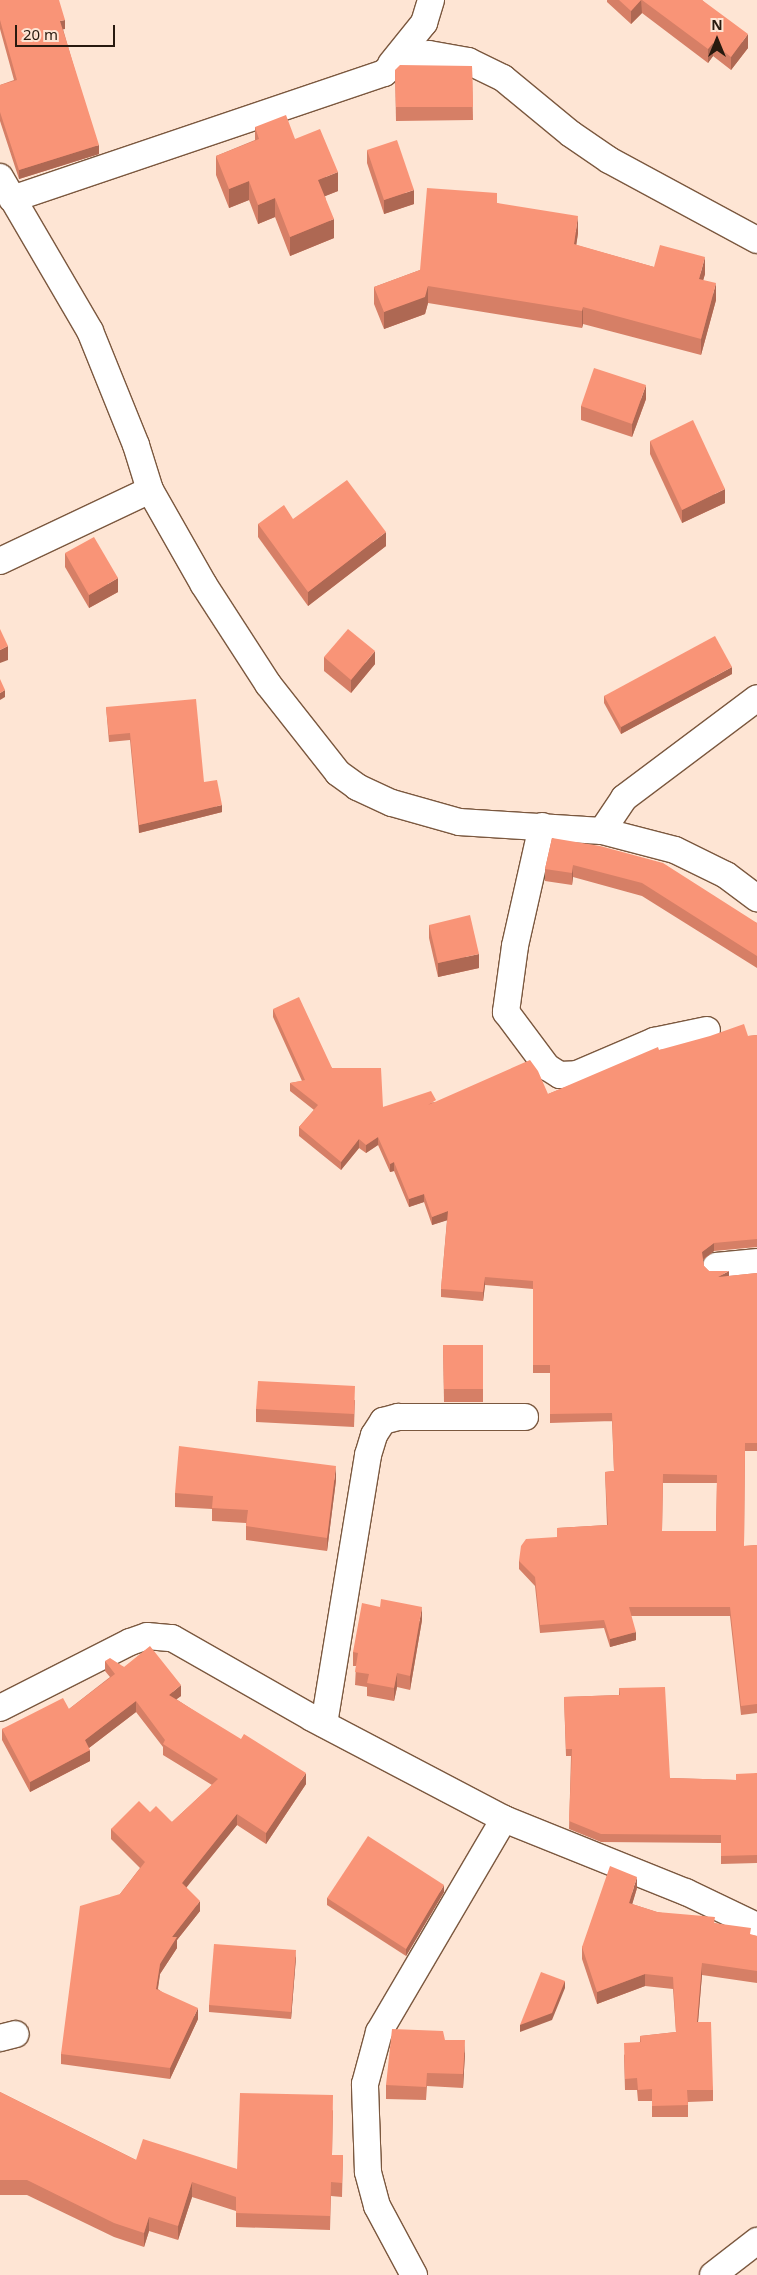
<!DOCTYPE html>
<style>
body{margin:0}
#map{position:relative;width:757px;height:2275px;overflow:hidden;background:#fee5d4;font-family:"Noto Sans",sans-serif}
div>[style]{position:absolute}
.roads{filter:drop-shadow(1px 0 #7b583f) drop-shadow(-1px 0 #7b583f) drop-shadow(0 1px #7b583f) drop-shadow(0 -1px #7b583f)}
.street>*{height:26px;margin:-13px;padding:0 13px;transform-origin:13px;border-radius:13px;background:#fff}
.wall>*{inset:0;background:#d67f66}
.shaded-wall>*{inset:0;background:#ae6853}
.building>*{inset:0;background:#f99477}
span{translate:-50% -50%;white-space:nowrap;text-align:center;line-height:1.15;-webkit-text-stroke:4px #fee5d4;paint-order:stroke}
.north{position:absolute;left:692px;top:15px;width:50px;height:50px;-webkit-text-stroke:4px #fee5d4;paint-order:stroke;rotate:0deg;font-size:14px;font-weight:700;line-height:20px;text-align:center;color:#281a0f}
.north::after{content:'';display:block;margin:auto;width:18px;height:22px;background:#281a0f;clip-path:polygon(50% 0,100% 100%,50% 72%,0 100%)}
.scale{position:absolute;left:15px;top:25px;width:100px;height:22px;box-sizing:border-box;border:2px solid #281a0f;border-top:0;padding-left:6px;font-size:15px;line-height:18px;white-space:nowrap;color:#281a0f;-webkit-text-stroke:4px #fee5d4;paint-order:stroke}
</style>
<div id="map">
<div class="roads">
<div class="street">
<i style="left:391px;top:64px;width:53px;rotate:-51.2deg"></i>
<i style="left:424px;top:23px;width:24px;rotate:-73deg"></i>
<i style="left:0;top:177px;width:178px;rotate:59.7deg"></i>
<i style="left:90px;top:331px;width:123px;rotate:68deg"></i>
<i style="left:136px;top:445px;width:47px;rotate:72.7deg"></i>
<i style="left:150px;top:490px;width:109px;rotate:60.4deg"></i>
<i style="left:204px;top:585px;width:118px;rotate:57.1deg"></i>
<i style="left:268px;top:684px;width:113px;rotate:51.8deg"></i>
<i style="left:338px;top:773px;width:24px;rotate:36deg"></i>
<i style="left:357px;top:787px;width:38px;rotate:25deg"></i>
<i style="left:392px;top:803px;width:70px;rotate:15.8deg"></i>
<i style="left:459px;top:822px;width:143px;rotate:3.6deg"></i>
<i style="left:602px;top:831px;width:75px;rotate:14.6deg"></i>
<i style="left:675px;top:850px;width:57px;rotate:26.1deg"></i>
<i style="left:726px;top:875px;width:39px;rotate:37deg"></i>
<i style="left:12px;top:199px;width:393px;rotate:-18.7deg"></i>
<i style="left:384px;top:73px;width:27px;rotate:-42deg"></i>
<i style="left:404px;top:55px;width:25px;rotate:-2deg"></i>
<i style="left:429px;top:54px;width:40px;rotate:10deg"></i>
<i style="left:468px;top:61px;width:39px;rotate:26deg"></i>
<i style="left:503px;top:78px;width:88px;rotate:39.5deg"></i>
<i style="left:571px;top:134px;width:46px;rotate:34.4deg"></i>
<i style="left:609px;top:160px;width:168px;rotate:28.4deg"></i>
<i style="left:0;top:561px;width:166px;rotate:-25.3deg"></i>
<i style="left:542px;top:826px;width:123px;rotate:102.7deg"></i>
<i style="left:515px;top:946px;width:67px;rotate:97.8deg"></i>
<i style="left:506px;top:1012px;width:69px;rotate:53.3deg"></i>
<i style="left:547px;top:1067px;width:15px;rotate:32deg"></i>
<i style="left:560px;top:1075px;width:17px;rotate:-3deg"></i>
<i style="left:577px;top:1074px;width:84px;rotate:-23.2deg"></i>
<i style="left:654px;top:1041px;width:54px;rotate:-11.7deg"></i>
<i style="left:602px;top:831px;width:40px;rotate:-56deg"></i>
<i style="left:624px;top:798px;width:166px;rotate:-36.9deg"></i>
<i style="left:716px;top:1266px;width:41px;rotate:-5.6deg"></i>
<i style="left:0;top:1708px;width:146px;rotate:-26.9deg"></i>
<i style="left:130px;top:1642px;width:18px;rotate:-19deg"></i>
<i style="left:147px;top:1636px;width:25px;rotate:5deg"></i>
<i style="left:172px;top:1638px;width:161px;rotate:29.7deg"></i>
<i style="left:312px;top:1718px;width:217px;rotate:27.7deg"></i>
<i style="left:504px;top:1819px;width:196px;rotate:21.9deg"></i>
<i style="left:686px;top:1892px;width:79px;rotate:25.6deg"></i>
<i style="left:324px;top:1724px;width:273px;rotate:-80.7deg"></i>
<i style="left:368px;top:1455px;width:21px;rotate:-73deg"></i>
<i style="left:374px;top:1435px;width:17px;rotate:-57deg"></i>
<i style="left:383px;top:1421px;width:16px;rotate:-15deg"></i>
<i style="left:398px;top:1417px;width:127px"></i>
<i style="left:0;top:2038px;width:16px;rotate:-14deg"></i>
<i style="left:414px;top:2275px;width:78px;rotate:-118.2deg"></i>
<i style="left:377px;top:2206px;width:35px;rotate:-105deg"></i>
<i style="left:368px;top:2172px;width:88px;rotate:-92deg"></i>
<i style="left:365px;top:2084px;width:54px;rotate:-74.9deg"></i>
<i style="left:379px;top:2032px;width:247px;rotate:-59.6deg"></i>
<i style="left:713px;top:2275px;width:56px;rotate:-37.7deg"></i>
</div>
</div>
<div class="wall">
<i style="clip-path:polygon(0 0,65px 29px,63px 29px,99px 154px,19px 179px,0 121px,0 85px,14px 80px,0 29px)"></i>
<i style="clip-path:polygon(607px 0,702px 0,748px 48px,731px 70px,713px 56px,708px 63px,642px 13px,631px 24px,607px 2px)"></i>
<i style="clip-path:polygon(472px 66px,473px 120px,396px 121px,395px 70px)"></i>
<i style="clip-path:polygon(255px 127px,295px 139px,338px 191px,325px 196px,334px 238px,290px 256px,275px 217px,258px 224px,249px 200px,229px 208px,216px 175px,216px 156px,255px 140px)"></i>
<i style="clip-path:polygon(367px 150px,414px 204px,384px 214px,367px 163px)"></i>
<i style="clip-path:polygon(497px 203px,578px 233px,576px 245px,654px 267px,705px 274px,703px 280px,716px 300px,701px 355px,583px 324px,582px 328px,428px 303px,425px 314px,384px 329px,374px 304px,374px 287px,420px 270px)"></i>
<i style="clip-path:polygon(646px 399px,632px 437px,581px 420px,581px 406px)"></i>
<i style="clip-path:polygon(650px 441px,725px 503px,682px 523px,650px 454px)"></i>
<i style="clip-path:polygon(293px 519px,386px 546px,308px 606px,258px 537px,258px 524px)"></i>
<i style="clip-path:polygon(65px 553px,118px 592px,89px 608px,65px 567px)"></i>
<i style="clip-path:polygon(324px 657px,375px 664px,351px 693px,324px 671px)"></i>
<i style="clip-path:polygon(732px 674px,621px 734px,604px 703px,604px 696px)"></i>
<i style="clip-path:polygon(106px 707px,222px 812px,139px 833px,130px 740px,109px 742px)"></i>
<i style="clip-path:polygon(552px 838px,757px 923px,757px 968px,642px 896px,573px 877px,572px 885px,545px 881px,545px 869px)"></i>
<i style="clip-path:polygon(429px 925px,479px 968px,438px 977px,429px 938px)"></i>
<i style="clip-path:polygon(evenodd,273px 1009px,332px 1068px,383px 1107px,436px 1102px,548px 1094px,659px 1050px,748px 1036px,757px 1035px,757px 1247px,714px 1251px,703px 1260px,704px 1266px,709px 1271px,729px 1276px,757px 1273px,757px 1451px,745px 1451px,744px 1546px,757px 1545px,757px 1713px,741px 1715px,730px 1616px,631px 1616px,636px 1640px,610px 1647px,604px 1628px,540px 1633px,535px 1586px,519px 1569px,519px 1561px,557px 1537px,557px 1528px,607px 1525px,605px 1472px,614px 1471px,612px 1421px,550px 1423px,550px 1373px,533px 1373px,533px 1289px,485px 1285px,483px 1301px,441px 1297px,441px 1289px,447px 1220px,432px 1225px,424px 1202px,409px 1207px,394px 1171px,390px 1172px,378px 1145px,366px 1153px,359px 1148px,341px 1170px,299px 1136px,299px 1127px,314px 1110px,290px 1091px,290px 1083px,302px 1081px,273px 1017px,273px 1009px,663px 1483px,717px 1483px,716px 1531px,662px 1531px,663px 1483px)"></i>
<i style="clip-path:polygon(443px 1345px,483px 1345px,483px 1402px,444px 1402px)"></i>
<i style="clip-path:polygon(355px 1400px,354px 1427px,256px 1422px,256px 1409px)"></i>
<i style="clip-path:polygon(336px 1480px,327px 1551px,246px 1540px,246px 1523px,212px 1521px,212px 1509px,175px 1507px,175px 1493px)"></i>
<i style="clip-path:polygon(422px 1620px,410px 1690px,397px 1687px,394px 1701px,367px 1696px,367px 1687px,355px 1685px,356px 1666px,353px 1666px,353px 1652px)"></i>
<i style="clip-path:polygon(105px 1661px,124px 1667px,181px 1696px,176px 1699px,306px 1784px,266px 1844px,237px 1825px,186px 1887px,200px 1911px,177px 1940px,177px 1948px,160px 1974px,158px 1989px,198px 2019px,170px 2079px,61px 2064px,61px 2054px,120px 1894px,140px 1868px,111px 1839px,111px 1829px,150px 1812px,172px 1822px,212px 1785px,163px 1755px,163px 1747px,136px 1712px,89px 1748px,90px 1761px,30px 1792px,2px 1740px,2px 1729px,69px 1709px,110px 1677px,105px 1671px)"></i>
<i style="clip-path:polygon(619px 1688px,670px 1778px,736px 1780px,757px 1773px,757px 1863px,721px 1864px,721px 1843px,601px 1842px,569px 1829px,571px 1756px,566px 1756px,564px 1697px,619px 1695px)"></i>
<i style="clip-path:polygon(637px 1888px,632px 1904px,657px 1912px,715px 1923px,751px 1935px,757px 1936px,757px 1983px,702px 1975px,698px 2022px,713px 2090px,713px 2101px,688px 2102px,688px 2117px,652px 2117px,652px 2101px,638px 2101px,637px 2090px,625px 2090px,624px 2055px,640px 2042px,640px 2036px,676px 2032px,673px 1989px,645px 1986px,597px 2004px,582px 1959px,582px 1947px)"></i>
<i style="clip-path:polygon(444px 1892px,406px 1956px,327px 1905px,327px 1898px)"></i>
<i style="clip-path:polygon(296px 1957px,291px 2019px,209px 2012px,209px 2005px)"></i>
<i style="clip-path:polygon(445px 2040px,465px 2053px,463px 2088px,427px 2086px,426px 2100px,386px 2099px,386px 2085px)"></i>
<i style="clip-path:polygon(0 2092px,136px 2160px,237px 2169px,333px 2110px,332px 2155px,343px 2155px,342px 2197px,331px 2196px,330px 2230px,236px 2227px,236px 2211px,192px 2197px,178px 2240px,149px 2231px,144px 2247px,114px 2237px,27px 2195px,0 2195px)"></i>
</div>
<div class="shaded-wall">
<i style="clip-path:polygon(641px 0,642px 13px,631px 24px,631px 11px)"></i>
<i style="clip-path:polygon(65px 20px,65px 29px,60px 30px,60px 21px)"></i>
<i style="clip-path:polygon(748px 34px,748px 48px,731px 70px,731px 57px)"></i>
<i style="clip-path:polygon(713px 43px,713px 56px,708px 63px,708px 49px)"></i>
<i style="clip-path:polygon(99px 145px,99px 154px,19px 179px,19px 170px)"></i>
<i style="clip-path:polygon(338px 172px,338px 191px,318px 199px,318px 180px)"></i>
<i style="clip-path:polygon(249px 181px,249px 200px,229px 208px,229px 189px)"></i>
<i style="clip-path:polygon(414px 190px,414px 204px,384px 214px,384px 200px)"></i>
<i style="clip-path:polygon(275px 198px,275px 217px,258px 224px,258px 205px)"></i>
<i style="clip-path:polygon(578px 216px,578px 233px,574px 261px,574px 244px)"></i>
<i style="clip-path:polygon(334px 219px,334px 238px,290px 256px,290px 237px)"></i>
<i style="clip-path:polygon(705px 257px,705px 274px,699px 295px,699px 279px)"></i>
<i style="clip-path:polygon(716px 283px,716px 300px,701px 355px,701px 339px)"></i>
<i style="clip-path:polygon(428px 286px,428px 303px,425px 314px,384px 329px,384px 312px)"></i>
<i style="clip-path:polygon(583px 307px,583px 324px,582px 328px,582px 311px)"></i>
<i style="clip-path:polygon(646px 385px,646px 399px,632px 437px,632px 424px)"></i>
<i style="clip-path:polygon(725px 489px,725px 503px,682px 523px,682px 510px)"></i>
<i style="clip-path:polygon(386px 532px,386px 546px,308px 606px,308px 592px)"></i>
<i style="clip-path:polygon(118px 578px,118px 592px,89px 608px,89px 595px)"></i>
<i style="clip-path:polygon(8px 646px,8px 660px,0 663px,0 650px)"></i>
<i style="clip-path:polygon(375px 651px,375px 664px,351px 693px,351px 680px)"></i>
<i style="clip-path:polygon(732px 667px,732px 674px,621px 734px,621px 727px)"></i>
<i style="clip-path:polygon(5px 690px,5px 697px,0 700px,0 693px)"></i>
<i style="clip-path:polygon(222px 805px,222px 812px,139px 833px,139px 825px)"></i>
<i style="clip-path:polygon(573px 865px,573px 877px,572px 885px,572px 873px)"></i>
<i style="clip-path:polygon(479px 954px,479px 968px,438px 977px,438px 963px)"></i>
<i style="clip-path:polygon(378px 1137px,378px 1145px,366px 1153px,366px 1145px)"></i>
<i style="clip-path:polygon(359px 1139px,359px 1148px,341px 1170px,341px 1162px)"></i>
<i style="clip-path:polygon(394px 1162px,394px 1171px,390px 1172px,390px 1164px)"></i>
<i style="clip-path:polygon(424px 1194px,424px 1202px,409px 1207px,409px 1199px)"></i>
<i style="clip-path:polygon(448px 1211px,448px 1220px,432px 1225px,432px 1217px)"></i>
<i style="clip-path:polygon(714px 1243px,714px 1251px,702px 1260px,702px 1252px)"></i>
<i style="clip-path:polygon(729px 1271px,729px 1280px,718px 1277px)"></i>
<i style="clip-path:polygon(485px 1277px,485px 1285px,483px 1301px,483px 1292px)"></i>
<i style="clip-path:polygon(336px 1466px,336px 1480px,327px 1551px,327px 1538px)"></i>
<i style="clip-path:polygon(422px 1607px,422px 1620px,410px 1690px,410px 1676px)"></i>
<i style="clip-path:polygon(636px 1632px,636px 1640px,610px 1647px,610px 1639px)"></i>
<i style="clip-path:polygon(397px 1673px,397px 1687px,394px 1701px,394px 1688px)"></i>
<i style="clip-path:polygon(181px 1685px,181px 1696px,169px 1705px,169px 1695px)"></i>
<i style="clip-path:polygon(136px 1701px,136px 1712px,85px 1751px,85px 1740px)"></i>
<i style="clip-path:polygon(90px 1750px,90px 1761px,30px 1792px,30px 1782px)"></i>
<i style="clip-path:polygon(306px 1773px,306px 1784px,266px 1844px,266px 1833px)"></i>
<i style="clip-path:polygon(237px 1814px,237px 1825px,182px 1893px,182px 1883px)"></i>
<i style="clip-path:polygon(637px 1877px,637px 1888px,629px 1915px,629px 1903px)"></i>
<i style="clip-path:polygon(444px 1885px,444px 1892px,406px 1956px,406px 1949px)"></i>
<i style="clip-path:polygon(200px 1901px,200px 1911px,177px 1940px,177px 1948px,160px 1974px,156px 1999px,156px 1989px,160px 1964px,172px 1937px)"></i>
<i style="clip-path:polygon(296px 1950px,296px 1957px,291px 2019px,291px 2012px)"></i>
<i style="clip-path:polygon(702px 1963px,702px 1975px,697px 2034px,697px 2022px)"></i>
<i style="clip-path:polygon(645px 1974px,645px 1986px,597px 2004px,597px 1992px)"></i>
<i style="clip-path:polygon(565px 1981px,565px 1988px,552px 2020px,520px 2032px,520px 2025px)"></i>
<i style="clip-path:polygon(198px 2008px,198px 2019px,170px 2079px,170px 2068px)"></i>
<i style="clip-path:polygon(465px 2040px,465px 2053px,463px 2088px,463px 2074px)"></i>
<i style="clip-path:polygon(192px 2182px,192px 2197px,178px 2240px,178px 2226px)"></i>
<i style="clip-path:polygon(149px 2217px,149px 2231px,144px 2247px,144px 2233px)"></i>
</div>
<div class="building">
<i style="clip-path:polygon(0 0,59px 0,65px 20px,60px 21px,99px 145px,19px 170px,0 112px,0 85px,17px 80px,0 20px)"></i>
<i style="clip-path:polygon(619px 0,641px 0,631px 11px)"></i>
<i style="clip-path:polygon(642px 0,702px 0,748px 34px,731px 57px,713px 43px,708px 49px)"></i>
<i style="clip-path:polygon(400px 65px,472px 66px,473px 107px,396px 107px,395px 70px)"></i>
<i style="clip-path:polygon(286px 115px,295px 139px,320px 129px,338px 172px,318px 180px,334px 219px,290px 237px,275px 198px,258px 205px,249px 181px,229px 189px,216px 156px,259px 139px,255px 127px)"></i>
<i style="clip-path:polygon(397px 140px,414px 190px,384px 200px,367px 150px)"></i>
<i style="clip-path:polygon(427px 188px,497px 193px,497px 203px,578px 216px,574px 244px,654px 267px,660px 245px,705px 257px,699px 279px,716px 283px,701px 339px,583px 307px,582px 311px,428px 286px,425px 297px,384px 312px,374px 287px,420px 270px)"></i>
<i style="clip-path:polygon(594px 368px,646px 385px,632px 424px,581px 406px)"></i>
<i style="clip-path:polygon(693px 420px,725px 489px,682px 510px,650px 441px)"></i>
<i style="clip-path:polygon(347px 480px,386px 532px,308px 592px,258px 524px,284px 505px,293px 519px)"></i>
<i style="clip-path:polygon(94px 537px,118px 578px,89px 595px,65px 553px)"></i>
<i style="clip-path:polygon(0 629px,8px 646px,0 650px)"></i>
<i style="clip-path:polygon(348px 629px,375px 651px,351px 680px,324px 657px)"></i>
<i style="clip-path:polygon(715px 636px,732px 667px,621px 727px,604px 696px)"></i>
<i style="clip-path:polygon(0 679px,5px 690px,0 693px)"></i>
<i style="clip-path:polygon(196px 699px,204px 782px,217px 780px,222px 805px,139px 825px,130px 733px,109px 735px,106px 707px)"></i>
<i style="clip-path:polygon(552px 838px,600px 846px,663px 863px,757px 923px,757px 956px,642px 883px,573px 865px,572px 873px,545px 869px)"></i>
<i style="clip-path:polygon(470px 915px,479px 954px,438px 963px,429px 925px)"></i>
<i style="clip-path:polygon(evenodd,299px 997px,332px 1068px,381px 1068px,383px 1107px,431px 1091px,436px 1100px,428px 1105px,530px 1060px,538px 1071px,548px 1094px,658px 1047px,659px 1050px,710px 1036px,744px 1024px,748px 1036px,757px 1035px,757px 1239px,714px 1243px,702px 1252px,704px 1266px,709px 1271px,729px 1271px,718px 1277px,757px 1273px,757px 1443px,745px 1443px,744px 1546px,757px 1545px,757px 1704px,741px 1706px,730px 1607px,629px 1607px,636px 1632px,610px 1639px,604px 1620px,540px 1625px,535px 1577px,519px 1561px,521px 1546px,526px 1539px,557px 1537px,557px 1528px,608px 1525px,605px 1472px,614px 1471px,612px 1413px,550px 1414px,550px 1365px,533px 1365px,533px 1281px,485px 1277px,483px 1292px,441px 1289px,448px 1211px,432px 1217px,424px 1194px,409px 1199px,394px 1162px,390px 1164px,378px 1137px,366px 1145px,359px 1139px,341px 1162px,299px 1127px,318px 1105px,290px 1083px,305px 1080px,273px 1009px,299px 997px,663px 1474px,717px 1475px,716px 1531px,662px 1531px,663px 1474px)"></i>
<i style="clip-path:polygon(443px 1345px,483px 1345px,483px 1389px,444px 1389px)"></i>
<i style="clip-path:polygon(258px 1381px,355px 1386px,354px 1414px,256px 1409px)"></i>
<i style="clip-path:polygon(179px 1446px,336px 1466px,327px 1538px,246px 1526px,248px 1510px,212px 1508px,213px 1496px,175px 1493px)"></i>
<i style="clip-path:polygon(381px 1599px,422px 1607px,410px 1676px,397px 1673px,394px 1688px,367px 1683px,369px 1674px,355px 1672px,358px 1653px,353px 1652px,362px 1603px,380px 1607px)"></i>
<i style="clip-path:polygon(150px 1646px,181px 1685px,169px 1695px,241px 1739px,244px 1734px,306px 1773px,266px 1833px,237px 1814px,182px 1883px,200px 1901px,172px 1937px,177px 1937px,160px 1964px,156px 1989px,198px 2008px,170px 2068px,61px 2054px,80px 1906px,120px 1894px,145px 1862px,111px 1829px,139px 1801px,150px 1812px,156px 1806px,172px 1822px,218px 1779px,163px 1744px,165px 1740px,136px 1701px,85px 1740px,90px 1750px,30px 1782px,2px 1729px,63px 1698px,69px 1709px,115px 1674px,105px 1661px,110px 1658px,124px 1667px)"></i>
<i style="clip-path:polygon(665px 1687px,670px 1778px,736px 1780px,736px 1774px,757px 1773px,757px 1855px,721px 1856px,721px 1835px,601px 1834px,569px 1821px,572px 1749px,566px 1749px,564px 1697px,620px 1695px,619px 1688px)"></i>
<i style="clip-path:polygon(368px 1836px,444px 1885px,406px 1949px,327px 1898px)"></i>
<i style="clip-path:polygon(610px 1866px,637px 1877px,629px 1903px,657px 1912px,715px 1917px,714px 1923px,751px 1928px,750px 1934px,757px 1936px,757px 1971px,702px 1963px,697px 2022px,711px 2022px,713px 2090px,687px 2090px,688px 2105px,652px 2106px,652px 2089px,638px 2090px,637px 2078px,625px 2079px,624px 2043px,641px 2042px,640px 2036px,676px 2032px,673px 1977px,645px 1974px,597px 1992px,582px 1947px)"></i>
<i style="clip-path:polygon(214px 1944px,296px 1950px,291px 2012px,209px 2005px)"></i>
<i style="clip-path:polygon(541px 1972px,565px 1981px,552px 2013px,520px 2025px)"></i>
<i style="clip-path:polygon(392px 2029px,443px 2031px,445px 2040px,465px 2040px,463px 2074px,427px 2073px,426px 2087px,386px 2085px)"></i>
<i style="clip-path:polygon(0 2092px,136px 2160px,143px 2139px,237px 2169px,240px 2093px,333px 2095px,332px 2155px,343px 2155px,342px 2183px,331px 2182px,330px 2216px,236px 2213px,236px 2197px,192px 2182px,178px 2226px,149px 2217px,144px 2233px,114px 2223px,27px 2180px,0 2180px)"></i>
</div>
<div class="north">N</div>
<div class="scale">20 m</div>
</div>
